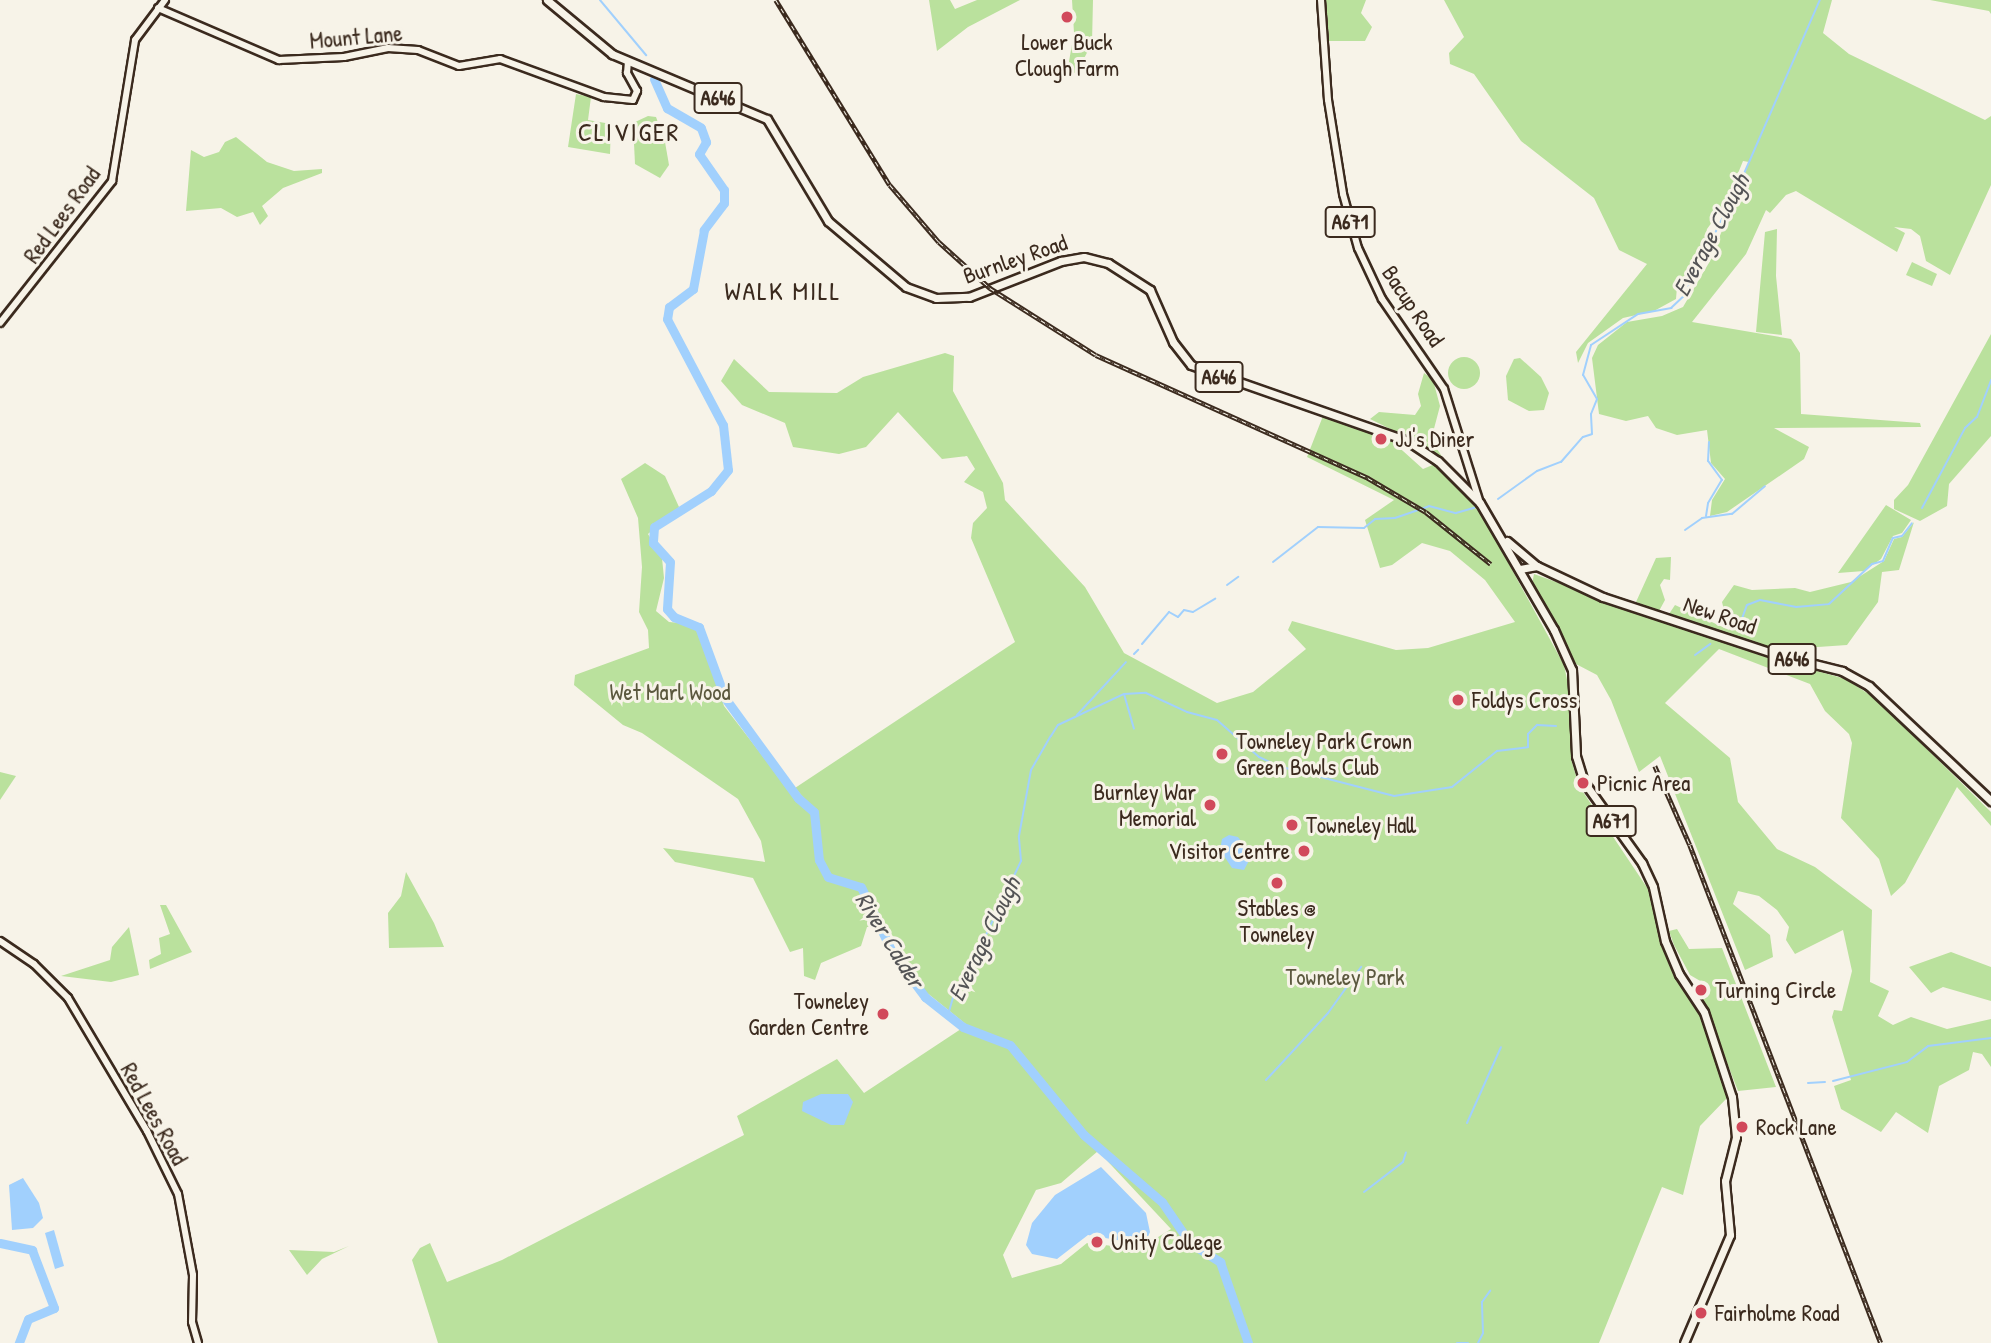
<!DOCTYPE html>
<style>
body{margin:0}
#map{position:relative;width:1991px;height:1343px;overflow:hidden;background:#f7f3e8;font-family:"Patrick Hand",sans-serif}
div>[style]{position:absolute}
.green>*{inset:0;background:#bae19d}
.round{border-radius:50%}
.water>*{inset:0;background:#a1d0fd}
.stream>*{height:2px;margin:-1px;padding:0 1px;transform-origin:1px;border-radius:1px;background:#a1d0fd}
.river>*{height:9px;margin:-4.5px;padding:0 4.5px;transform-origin:4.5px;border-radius:4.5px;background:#a1d0fd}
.roads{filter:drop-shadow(2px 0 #3b2a1e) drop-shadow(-2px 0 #3b2a1e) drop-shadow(0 2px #3b2a1e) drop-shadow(0 -2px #3b2a1e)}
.secondary>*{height:6px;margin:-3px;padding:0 3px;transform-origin:3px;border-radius:3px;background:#f7f3e8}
.primary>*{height:6px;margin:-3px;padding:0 3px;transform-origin:3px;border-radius:3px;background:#f7f3e8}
.highway>*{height:7px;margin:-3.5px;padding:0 3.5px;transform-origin:3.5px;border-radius:3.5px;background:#f7f3e8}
.rail>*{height:4.5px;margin-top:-2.25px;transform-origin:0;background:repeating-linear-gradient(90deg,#f7f3e8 0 5px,#3b2a1e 0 10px);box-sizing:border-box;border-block:2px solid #3b2a1e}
.dots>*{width:19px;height:19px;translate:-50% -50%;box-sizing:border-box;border:4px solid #f7f3e8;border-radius:50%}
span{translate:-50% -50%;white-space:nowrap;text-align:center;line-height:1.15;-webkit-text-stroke:6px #f7f3e8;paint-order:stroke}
.shield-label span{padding:2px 5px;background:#f7f3e8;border:2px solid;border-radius:5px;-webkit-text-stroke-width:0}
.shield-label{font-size:21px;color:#3b2a1e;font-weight:700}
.street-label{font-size:23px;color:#3b2a1e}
.poi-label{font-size:23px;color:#3b2a1e}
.left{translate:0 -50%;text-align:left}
.right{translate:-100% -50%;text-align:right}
.park-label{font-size:23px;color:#5b583e}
.water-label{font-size:24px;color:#545456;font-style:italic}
.quarter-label{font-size:26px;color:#3b2a1e;letter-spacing:2px}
</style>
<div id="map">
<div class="green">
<i style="clip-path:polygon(929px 0,950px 0,955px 9px,977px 0,1020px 0,968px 27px,937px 51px)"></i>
<i style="clip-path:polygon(1072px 0,1093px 0,1092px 43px,1076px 74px,1068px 67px,1074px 33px)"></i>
<i style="clip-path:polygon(1326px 0,1366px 0,1361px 13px,1372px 27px,1365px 41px,1329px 41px)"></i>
<i style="clip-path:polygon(1444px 0,1832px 0,1823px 33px,1849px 54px,1985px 120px,1991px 116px,1991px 185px,1950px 275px,1926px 261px,1920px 236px,1911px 229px,1894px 227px,1905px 233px,1897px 252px,1796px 191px,1786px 195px,1770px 213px,1766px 210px,1746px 254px,1692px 322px,1791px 339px,1800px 353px,1801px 414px,1920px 423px,1921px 427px,1774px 428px,1809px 447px,1804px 459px,1727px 512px,1710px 516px,1712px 500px,1725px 479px,1711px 463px,1707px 430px,1677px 435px,1656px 428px,1648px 416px,1626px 421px,1599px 414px,1592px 358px,1598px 345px,1627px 322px,1662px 316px,1683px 307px,1710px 261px,1749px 162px,1743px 161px,1726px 203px,1707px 229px,1702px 254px,1677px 287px,1676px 299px,1654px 311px,1623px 318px,1588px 343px,1578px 363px,1576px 352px,1647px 264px,1619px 250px,1594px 198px,1521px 141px,1474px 74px,1450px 64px,1449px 53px,1464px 37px)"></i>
<i style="clip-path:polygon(1930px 0,1991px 0,1991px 14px,1989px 11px)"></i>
<i style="clip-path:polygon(576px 94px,591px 97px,588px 120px,611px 124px,610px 154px,568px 147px)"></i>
<i style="clip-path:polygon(648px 116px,656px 117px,665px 142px,669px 165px,660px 178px,635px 164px,633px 123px)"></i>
<i style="clip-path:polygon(236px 137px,267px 162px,294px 171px,322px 169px,322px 173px,283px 188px,262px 206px,268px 216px,260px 225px,253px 212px,237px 217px,221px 208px,186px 211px,191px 150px,204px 157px,219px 152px,225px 142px)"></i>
<i style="clip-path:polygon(1777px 229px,1776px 276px,1782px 335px,1756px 332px,1765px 232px)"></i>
<i style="clip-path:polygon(1912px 262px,1937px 274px,1932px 286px,1906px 275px)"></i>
<i style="clip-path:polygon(1991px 334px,1991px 436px,1949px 484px,1947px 506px,1920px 521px,1894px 509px,1894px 500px,1908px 485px)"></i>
<i style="clip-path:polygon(evenodd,945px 353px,954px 356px,953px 391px,1003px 483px,1005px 500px,1085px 587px,1124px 653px,1217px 703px,1253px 692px,1306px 649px,1288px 630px,1292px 621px,1396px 650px,1428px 648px,1515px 622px,1485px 580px,1450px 551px,1422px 543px,1392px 565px,1380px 568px,1365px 520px,1394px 500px,1307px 457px,1323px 416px,1393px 442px,1423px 469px,1435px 464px,1481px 513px,1564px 665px,1571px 699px,1571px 759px,1579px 786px,1648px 889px,1660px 942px,1670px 967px,1699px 1013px,1727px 1098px,1700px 1126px,1683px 1195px,1662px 1187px,1599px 1343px,438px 1343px,412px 1260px,420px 1248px,430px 1243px,447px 1282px,502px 1260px,744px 1135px,737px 1116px,837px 1059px,864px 1093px,967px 1025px,926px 992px,863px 886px,831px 876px,821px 860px,815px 810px,795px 788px,1015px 642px,971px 538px,973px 523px,987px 508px,983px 492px,964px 482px,975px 469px,967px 456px,942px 459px,898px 412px,866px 447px,839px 454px,793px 447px,785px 423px,742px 405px,721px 381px,734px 359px,769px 392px,837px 393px,863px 377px,945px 353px,1098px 1151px,1171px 1229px,1139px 1249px,1087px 1243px,1061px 1264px,1012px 1278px,1003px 1255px,1036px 1190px,1061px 1183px,1098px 1151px)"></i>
<i class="round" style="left:1448px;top:357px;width:32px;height:32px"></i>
<i style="clip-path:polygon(1520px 358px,1541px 377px,1549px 393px,1544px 410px,1529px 411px,1508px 400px,1506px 376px,1514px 359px)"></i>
<i style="clip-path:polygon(1424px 373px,1433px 380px,1440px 406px,1431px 440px,1445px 461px,1427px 447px,1370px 419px,1379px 412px,1415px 415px,1421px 406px,1418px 394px)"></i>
<i style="clip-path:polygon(645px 463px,665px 476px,679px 507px,648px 534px,662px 558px,664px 578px,656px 611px,669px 622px,692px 624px,701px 633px,724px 706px,792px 794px,812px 813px,817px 862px,827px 879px,860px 890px,880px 927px,867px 927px,861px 946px,821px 963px,815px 980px,804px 976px,803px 948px,790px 952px,753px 878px,675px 862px,663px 848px,765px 862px,761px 841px,738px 799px,642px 733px,623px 725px,574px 685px,575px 675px,649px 648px,648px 630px,639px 612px,642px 567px,638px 518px,621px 479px)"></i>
<i style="clip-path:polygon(1886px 505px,1911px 520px,1902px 533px,1893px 536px,1881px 559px,1864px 571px,1838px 573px)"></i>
<i style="clip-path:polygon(1914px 522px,1899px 570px,1882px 572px,1878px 602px,1847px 645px,1775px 650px,1669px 614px,1675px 605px,1729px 630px,1722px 602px,1734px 585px,1752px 590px,1795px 588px,1810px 592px,1851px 582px,1884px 561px,1894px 539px,1902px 537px)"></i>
<i style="clip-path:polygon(1671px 557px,1670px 580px,1664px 579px,1660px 585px,1665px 600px,1659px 611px,1636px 602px,1656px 558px)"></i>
<i style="clip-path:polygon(1534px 574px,1762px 656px,1846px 679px,1876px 699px,1991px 812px,1991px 826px,1957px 787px,1905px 883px,1891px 896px,1879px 859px,1841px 818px,1852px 743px,1849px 734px,1825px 711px,1810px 684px,1719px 649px,1665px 703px,1730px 758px,1738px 802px,1777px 849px,1815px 867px,1872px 910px,1870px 982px,1889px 991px,1878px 1016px,1893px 1025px,1911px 1017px,1947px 1029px,1991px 1019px,1991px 1067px,1982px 1054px,1973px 1052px,1969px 1070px,1939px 1086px,1928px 1133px,1896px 1112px,1881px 1132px,1841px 1109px,1834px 1086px,1851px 1080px,1832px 1017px,1834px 1010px,1842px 1011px,1852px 971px,1843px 930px,1795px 954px,1786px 940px,1789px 927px,1777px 910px,1759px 896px,1738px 891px,1733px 904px,1770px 935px,1773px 957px,1745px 970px,1660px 756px,1639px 772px,1611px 700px,1597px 675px,1576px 664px,1532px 584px)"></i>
<i style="clip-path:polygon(0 772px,16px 776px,0 800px)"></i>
<i style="clip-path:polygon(406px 872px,434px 923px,444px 947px,389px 948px,388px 913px,401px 896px)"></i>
<i style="clip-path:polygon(160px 905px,166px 905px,192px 952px,150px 969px,149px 960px,161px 954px,159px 938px,170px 934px)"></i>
<i style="clip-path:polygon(129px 927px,139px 975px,111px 982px,61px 976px,110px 960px,112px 947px)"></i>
<i style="clip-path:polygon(1677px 929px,1689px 949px,1722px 948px,1776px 1087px,1738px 1091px,1702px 998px,1702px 982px,1690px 975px,1674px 945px,1669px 931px)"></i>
<i style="clip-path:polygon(1951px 952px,1991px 967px,1991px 1001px,1943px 987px,1931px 993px,1909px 967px)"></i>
<i style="clip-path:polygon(349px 1246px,322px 1259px,307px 1275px,289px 1250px,334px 1252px)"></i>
</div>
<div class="water">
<i style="clip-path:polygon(1229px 835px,1238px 837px,1252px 855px,1244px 870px,1232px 868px,1220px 850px,1222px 839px)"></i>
<i style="clip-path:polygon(821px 1094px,848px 1094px,853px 1102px,844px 1125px,831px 1125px,802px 1111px,803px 1102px)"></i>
<i style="clip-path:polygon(1101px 1167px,1146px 1213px,1150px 1232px,1147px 1239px,1128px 1242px,1088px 1235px,1057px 1259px,1032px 1254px,1026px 1245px,1032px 1223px,1055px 1195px)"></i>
<i style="clip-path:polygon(23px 1178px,39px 1203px,43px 1218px,33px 1228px,12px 1230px,9px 1185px)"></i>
<i style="clip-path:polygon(54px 1230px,64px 1266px,55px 1269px,45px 1233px)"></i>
</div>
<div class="stream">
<i style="left:600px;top:0;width:72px;rotate:50.1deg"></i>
<i style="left:1498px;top:499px;width:48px;rotate:-35.7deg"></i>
<i style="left:1537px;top:471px;width:26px;rotate:-21deg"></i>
<i style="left:1561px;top:462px;width:33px;rotate:-49deg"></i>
<i style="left:1583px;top:437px;width:9px;rotate:-18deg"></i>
<i style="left:1592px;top:434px;width:20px;rotate:-93deg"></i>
<i style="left:1591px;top:414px;width:16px;rotate:-68deg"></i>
<i style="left:1597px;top:399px;width:28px;rotate:-120deg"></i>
<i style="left:1583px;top:375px;width:31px;rotate:-75deg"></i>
<i style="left:1591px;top:345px;width:56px;rotate:-33.4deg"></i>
<i style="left:1638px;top:314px;width:34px;rotate:-10deg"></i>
<i style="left:1671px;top:308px;width:16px;rotate:-43deg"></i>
<i style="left:1683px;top:297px;width:125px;rotate:-63.4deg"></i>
<i style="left:1739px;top:185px;width:202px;rotate:-66.4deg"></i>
<i style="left:1922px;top:508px;width:91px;rotate:-61.7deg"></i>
<i style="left:1965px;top:428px;width:16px;rotate:-43deg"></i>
<i style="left:1977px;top:417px;width:40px;rotate:-69deg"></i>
<i style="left:1706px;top:516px;width:13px;rotate:-81deg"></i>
<i style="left:1708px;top:503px;width:27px;rotate:-59deg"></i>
<i style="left:1722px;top:480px;width:24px;rotate:-126deg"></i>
<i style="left:1708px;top:461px;width:19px;rotate:-87deg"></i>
<i style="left:1685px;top:530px;width:21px;rotate:-35deg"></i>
<i style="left:1702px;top:518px;width:30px;rotate:-8deg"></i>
<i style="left:1732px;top:514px;width:43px;rotate:-40.3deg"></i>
<i style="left:1273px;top:562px;width:57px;rotate:-37.9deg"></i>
<i style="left:1318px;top:527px;width:46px;rotate:1.2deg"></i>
<i style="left:1364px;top:528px;width:14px;rotate:-39deg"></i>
<i style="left:1375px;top:519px;width:20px;rotate:-3deg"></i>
<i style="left:1395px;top:518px;width:36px;rotate:-19deg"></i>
<i style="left:1429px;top:506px;width:28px;rotate:15deg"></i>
<i style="left:1456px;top:513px;width:19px;rotate:-16deg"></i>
<i style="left:1227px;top:585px;width:14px;rotate:-36deg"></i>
<i style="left:1740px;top:624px;width:20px;rotate:-70deg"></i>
<i style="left:1747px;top:605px;width:14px;rotate:-21deg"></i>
<i style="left:1760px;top:600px;width:37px;rotate:11deg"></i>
<i style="left:1796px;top:607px;width:33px;rotate:-5deg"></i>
<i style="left:1829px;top:604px;width:59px;rotate:-42.9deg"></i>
<i style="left:1872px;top:564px;width:11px;rotate:-15deg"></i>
<i style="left:1883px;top:561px;width:25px;rotate:-67deg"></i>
<i style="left:1893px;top:538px;width:9px;rotate:-13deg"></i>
<i style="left:1902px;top:536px;width:16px;rotate:-52deg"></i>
<i style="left:1142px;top:644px;width:42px;rotate:-49.8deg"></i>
<i style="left:1169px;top:612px;width:10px;rotate:29deg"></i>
<i style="left:1178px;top:617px;width:9px;rotate:-49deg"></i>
<i style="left:1184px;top:610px;width:9px;rotate:13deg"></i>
<i style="left:1193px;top:612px;width:26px;rotate:-31deg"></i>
<i style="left:1134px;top:654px;width:6px;rotate:-45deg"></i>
<i style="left:1695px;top:655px;width:19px;rotate:-36deg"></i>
<i style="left:1124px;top:694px;width:22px;rotate:-3deg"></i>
<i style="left:1146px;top:693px;width:45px;rotate:24.9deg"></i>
<i style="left:1187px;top:712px;width:31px;rotate:15deg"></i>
<i style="left:1217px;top:720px;width:56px;rotate:41.4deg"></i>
<i style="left:1259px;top:757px;width:21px;rotate:25deg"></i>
<i style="left:1278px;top:766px;width:120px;rotate:14.5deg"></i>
<i style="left:1394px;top:796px;width:59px;rotate:-8.8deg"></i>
<i style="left:1452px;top:787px;width:58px;rotate:-38.7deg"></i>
<i style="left:1497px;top:751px;width:31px;rotate:-7deg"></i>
<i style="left:1528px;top:747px;width:13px;rotate:-90deg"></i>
<i style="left:1528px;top:734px;width:13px;rotate:-45deg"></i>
<i style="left:1537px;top:725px;width:19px;rotate:3deg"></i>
<i style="left:1077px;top:715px;width:72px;rotate:-47.2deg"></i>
<i style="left:948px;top:1015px;width:26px;rotate:-74deg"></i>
<i style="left:955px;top:990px;width:15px;rotate:-48deg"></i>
<i style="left:965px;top:979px;width:131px;rotate:-64.6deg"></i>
<i style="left:1021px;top:861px;width:25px;rotate:-95deg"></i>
<i style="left:1019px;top:836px;width:67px;rotate:-79.7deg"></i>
<i style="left:1031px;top:770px;width:39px;rotate:-60deg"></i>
<i style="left:1051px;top:736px;width:13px;rotate:-58deg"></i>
<i style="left:1058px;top:725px;width:73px;rotate:-25.2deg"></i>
<i style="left:1124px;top:694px;width:36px;rotate:74deg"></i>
<i style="left:1266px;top:1080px;width:91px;rotate:-47.2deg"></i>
<i style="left:1328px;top:1013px;width:57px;rotate:-54.3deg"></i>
<i style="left:1833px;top:1081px;width:76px;rotate:-14.4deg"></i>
<i style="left:1907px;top:1062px;width:26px;rotate:-37deg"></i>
<i style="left:1928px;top:1046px;width:64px;rotate:-7.2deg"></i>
<i style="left:1808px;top:1083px;width:17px;rotate:-3deg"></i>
<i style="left:1467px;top:1123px;width:83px;rotate:-65.9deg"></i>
<i style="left:1364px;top:1192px;width:49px;rotate:-37.6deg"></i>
<i style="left:1403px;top:1162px;width:10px;rotate:-73deg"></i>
<i style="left:1457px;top:1343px;width:11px"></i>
<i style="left:1478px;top:1343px;width:11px;rotate:-63deg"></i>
<i style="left:1483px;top:1333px;width:31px;rotate:-92deg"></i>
<i style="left:1482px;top:1302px;width:14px;rotate:-54deg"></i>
</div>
<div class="river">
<i style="left:654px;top:79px;width:32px;rotate:66deg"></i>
<i style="left:667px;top:108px;width:39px;rotate:30deg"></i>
<i style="left:701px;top:128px;width:15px;rotate:70deg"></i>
<i style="left:706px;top:142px;width:14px;rotate:120deg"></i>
<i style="left:699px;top:154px;width:44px;rotate:55.2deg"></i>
<i style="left:724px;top:190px;width:13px;rotate:90deg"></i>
<i style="left:724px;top:203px;width:34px;rotate:127deg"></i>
<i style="left:704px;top:230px;width:60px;rotate:100.6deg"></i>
<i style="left:693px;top:289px;width:30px;rotate:143deg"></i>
<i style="left:669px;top:307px;width:12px;rotate:99deg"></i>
<i style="left:667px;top:319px;width:120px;rotate:62.2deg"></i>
<i style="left:723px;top:425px;width:45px;rotate:83.7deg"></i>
<i style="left:728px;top:470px;width:27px;rotate:129deg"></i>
<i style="left:711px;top:491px;width:67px;rotate:147.7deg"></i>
<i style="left:654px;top:527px;width:16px;rotate:94deg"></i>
<i style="left:653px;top:543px;width:25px;rotate:48deg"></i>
<i style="left:670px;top:562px;width:47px;rotate:93.7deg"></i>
<i style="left:667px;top:609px;width:11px;rotate:49deg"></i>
<i style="left:674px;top:617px;width:27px;rotate:22deg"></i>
<i style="left:699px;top:627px;width:76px;rotate:69.9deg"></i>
<i style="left:725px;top:698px;width:124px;rotate:53.9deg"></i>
<i style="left:798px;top:798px;width:21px;rotate:41deg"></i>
<i style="left:814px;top:812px;width:48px;rotate:84.1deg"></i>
<i style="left:819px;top:860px;width:19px;rotate:62deg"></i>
<i style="left:828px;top:877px;width:34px;rotate:17deg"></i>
<i style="left:861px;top:887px;width:74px;rotate:64.5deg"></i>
<i style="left:893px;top:954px;width:54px;rotate:53.3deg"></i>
<i style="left:925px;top:997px;width:48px;rotate:38.3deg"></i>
<i style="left:963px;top:1027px;width:50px;rotate:21deg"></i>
<i style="left:1010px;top:1045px;width:117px;rotate:50.6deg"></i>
<i style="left:1084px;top:1135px;width:103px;rotate:40.7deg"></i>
<i style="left:1162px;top:1202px;width:50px;rotate:55.7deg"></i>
<i style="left:1190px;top:1243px;width:36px;rotate:32deg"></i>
<i style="left:1220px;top:1262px;width:86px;rotate:70.9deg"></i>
<i style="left:0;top:1243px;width:33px;rotate:12deg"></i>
<i style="left:32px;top:1250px;width:62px;rotate:69.2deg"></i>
<i style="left:54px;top:1308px;width:28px;rotate:157deg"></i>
<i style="left:28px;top:1319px;width:26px;rotate:111deg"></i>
</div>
<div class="roads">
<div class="secondary">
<i style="left:158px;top:8px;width:132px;rotate:23.3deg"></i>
<i style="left:279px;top:60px;width:65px;rotate:-2.6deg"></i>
<i style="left:344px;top:57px;width:45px;rotate:-11.6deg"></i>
<i style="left:388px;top:48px;width:30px;rotate:4deg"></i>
<i style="left:418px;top:50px;width:44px;rotate:21.3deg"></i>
<i style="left:459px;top:66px;width:42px;rotate:-9.7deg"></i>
<i style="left:500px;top:59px;width:111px;rotate:20.1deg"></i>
<i style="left:604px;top:97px;width:29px;rotate:6deg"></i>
<i style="left:633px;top:100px;width:10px;rotate:-66deg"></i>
<i style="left:637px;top:91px;width:21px;rotate:-119deg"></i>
<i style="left:627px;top:73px;width:12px;rotate:-85deg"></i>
<i style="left:0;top:323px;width:181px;rotate:-51.7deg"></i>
<i style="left:112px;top:181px;width:143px;rotate:-80.7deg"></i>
<i style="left:135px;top:40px;width:50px;rotate:-53.1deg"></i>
<i style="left:0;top:941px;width:41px;rotate:34.1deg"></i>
<i style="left:34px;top:964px;width:48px;rotate:45deg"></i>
<i style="left:68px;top:998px;width:155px;rotate:59.3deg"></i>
<i style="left:147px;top:1131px;width:70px;rotate:63.8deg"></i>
<i style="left:178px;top:1194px;width:82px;rotate:79.5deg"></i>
<i style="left:193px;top:1275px;width:47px;rotate:91.2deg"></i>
<i style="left:192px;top:1322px;width:22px;rotate:74deg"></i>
</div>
<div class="primary">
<i style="left:1321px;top:0;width:100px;rotate:86deg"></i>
<i style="left:1328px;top:100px;width:95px;rotate:80.9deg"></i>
<i style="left:1343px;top:194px;width:56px;rotate:74.5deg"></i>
<i style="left:1358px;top:248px;width:56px;rotate:64.8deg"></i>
<i style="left:1382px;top:299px;width:109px;rotate:55.4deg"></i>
<i style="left:1444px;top:389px;width:120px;rotate:72.5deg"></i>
</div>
<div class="highway">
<i style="left:547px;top:0;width:85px;rotate:39.7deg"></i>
<i style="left:612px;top:54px;width:168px;rotate:22.8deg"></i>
<i style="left:767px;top:119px;width:119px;rotate:59.1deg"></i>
<i style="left:828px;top:221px;width:102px;rotate:40.2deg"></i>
<i style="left:906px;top:287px;width:32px;rotate:20deg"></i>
<i style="left:936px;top:298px;width:33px;rotate:-2deg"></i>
<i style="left:969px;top:297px;width:99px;rotate:-21.4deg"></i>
<i style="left:1061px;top:261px;width:23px;rotate:-10deg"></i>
<i style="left:1084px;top:257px;width:25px;rotate:14deg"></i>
<i style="left:1108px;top:263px;width:50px;rotate:32.7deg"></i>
<i style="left:1150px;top:290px;width:57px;rotate:66.1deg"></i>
<i style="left:1173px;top:342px;width:29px;rotate:52deg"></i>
<i style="left:1191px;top:365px;width:230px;rotate:19.3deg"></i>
<i style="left:1408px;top:441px;width:36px;rotate:34deg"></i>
<i style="left:1438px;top:461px;width:59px;rotate:45deg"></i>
<i style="left:1480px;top:503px;width:147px;rotate:59.8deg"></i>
<i style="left:1554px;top:630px;width:44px;rotate:65.8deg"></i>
<i style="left:1572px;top:670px;width:86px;rotate:87.3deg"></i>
<i style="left:1576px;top:756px;width:27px;rotate:73deg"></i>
<i style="left:1584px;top:782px;width:100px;rotate:54.4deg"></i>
<i style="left:1642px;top:863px;width:26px;rotate:65deg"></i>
<i style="left:1653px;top:887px;width:55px;rotate:77.5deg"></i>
<i style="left:1665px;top:941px;width:36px;rotate:67deg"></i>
<i style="left:1679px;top:974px;width:45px;rotate:56.7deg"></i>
<i style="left:1704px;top:1012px;width:89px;rotate:71.8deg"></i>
<i style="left:1732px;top:1097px;width:40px;rotate:84.3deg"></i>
<i style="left:1736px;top:1137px;width:45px;rotate:104deg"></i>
<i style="left:1725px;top:1181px;width:54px;rotate:84.7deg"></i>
<i style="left:1730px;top:1235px;width:117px;rotate:113.1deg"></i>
<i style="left:1507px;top:541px;width:39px;rotate:40deg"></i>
<i style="left:1520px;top:569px;width:17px;rotate:-10deg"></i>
<i style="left:1537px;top:566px;width:73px;rotate:25.2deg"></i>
<i style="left:1603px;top:597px;width:184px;rotate:18.3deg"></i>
<i style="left:1778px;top:655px;width:66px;rotate:14deg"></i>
<i style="left:1842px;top:671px;width:31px;rotate:29deg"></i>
<i style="left:1869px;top:686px;width:168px;rotate:43.3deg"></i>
</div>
</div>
<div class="rail">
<i style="left:776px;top:0;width:217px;rotate:58.4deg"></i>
<i style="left:890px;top:185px;width:75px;rotate:49.3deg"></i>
<i style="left:939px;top:242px;width:69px;rotate:42deg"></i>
<i style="left:990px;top:288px;width:125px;rotate:32.3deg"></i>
<i style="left:1096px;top:355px;width:299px;rotate:24.3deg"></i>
<i style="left:1368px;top:478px;width:67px;rotate:30.4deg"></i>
<i style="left:1426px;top:512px;width:83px;rotate:38.7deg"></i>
<i style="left:1655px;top:766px;width:86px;rotate:66.1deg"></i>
<i style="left:1690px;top:845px;width:533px;rotate:69.02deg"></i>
</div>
<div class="dots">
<i style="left:1067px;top:17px;background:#d1495b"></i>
<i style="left:1381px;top:439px;background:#d1495b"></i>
<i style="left:1458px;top:700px;background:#d1495b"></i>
<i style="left:1222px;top:754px;background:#d1495b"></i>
<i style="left:1583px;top:783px;background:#d1495b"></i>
<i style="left:1210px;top:805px;background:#d1495b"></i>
<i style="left:1292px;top:825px;background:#d1495b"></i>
<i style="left:1304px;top:851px;background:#d1495b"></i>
<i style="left:1277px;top:883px;background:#d1495b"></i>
<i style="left:1701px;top:990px;background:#d1495b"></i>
<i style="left:883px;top:1014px;background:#d1495b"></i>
<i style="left:1742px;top:1127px;background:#d1495b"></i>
<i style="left:1097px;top:1242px;background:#d1495b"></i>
<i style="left:1701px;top:1313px;background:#d1495b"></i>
</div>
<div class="shield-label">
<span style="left:718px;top:98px">A646</span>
<span style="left:1350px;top:222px">A671</span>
<span style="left:1219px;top:377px">A646</span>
<span style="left:1792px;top:659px">A646</span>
<span style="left:1611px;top:821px">A671</span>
</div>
<div class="street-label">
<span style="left:356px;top:37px;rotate:-5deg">Mount Lane</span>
<span style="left:62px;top:215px;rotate:-54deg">Red Lees Road</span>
<span style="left:1015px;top:259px;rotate:-19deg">Burnley Road</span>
<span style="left:1413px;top:306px;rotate:56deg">Bacup Road</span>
<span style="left:1720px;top:615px;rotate:19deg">New Road</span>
<span style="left:154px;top:1114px;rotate:61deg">Red Lees Road</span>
</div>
<div class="poi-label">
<span style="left:1067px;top:55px">Lower Buck<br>Clough Farm</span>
<span class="left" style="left:1395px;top:439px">JJ's Diner</span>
<span class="left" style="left:1472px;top:700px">Foldys Cross</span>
<span class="left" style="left:1236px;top:754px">Towneley Park Crown<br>Green Bowls Club</span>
<span class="left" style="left:1597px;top:783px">Picnic Area</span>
<span class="right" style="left:1196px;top:805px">Burnley War<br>Memorial</span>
<span class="left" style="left:1306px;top:825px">Towneley Hall</span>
<span class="right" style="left:1290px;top:851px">Visitor Centre</span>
<span style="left:1277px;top:921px">Stables @<br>Towneley</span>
<span class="left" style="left:1715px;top:990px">Turning Circle</span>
<span class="right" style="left:869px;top:1014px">Towneley<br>Garden Centre</span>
<span class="left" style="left:1756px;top:1127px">Rock Lane</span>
<span class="left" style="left:1111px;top:1242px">Unity College</span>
<span class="left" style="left:1715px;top:1313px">Fairholme Road</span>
</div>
<div class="park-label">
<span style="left:670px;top:692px">Wet Marl Wood</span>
<span style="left:1345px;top:977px">Towneley Park</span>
</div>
<div class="water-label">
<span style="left:1711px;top:235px;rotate:-62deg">Everage Clough</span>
<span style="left:984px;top:939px;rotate:-64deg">Everage Clough</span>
<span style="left:890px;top:940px;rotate:58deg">River Calder</span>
</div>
<div class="quarter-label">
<span style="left:629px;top:132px">CLIVIGER</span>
<span style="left:783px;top:291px">WALK MILL</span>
</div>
</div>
